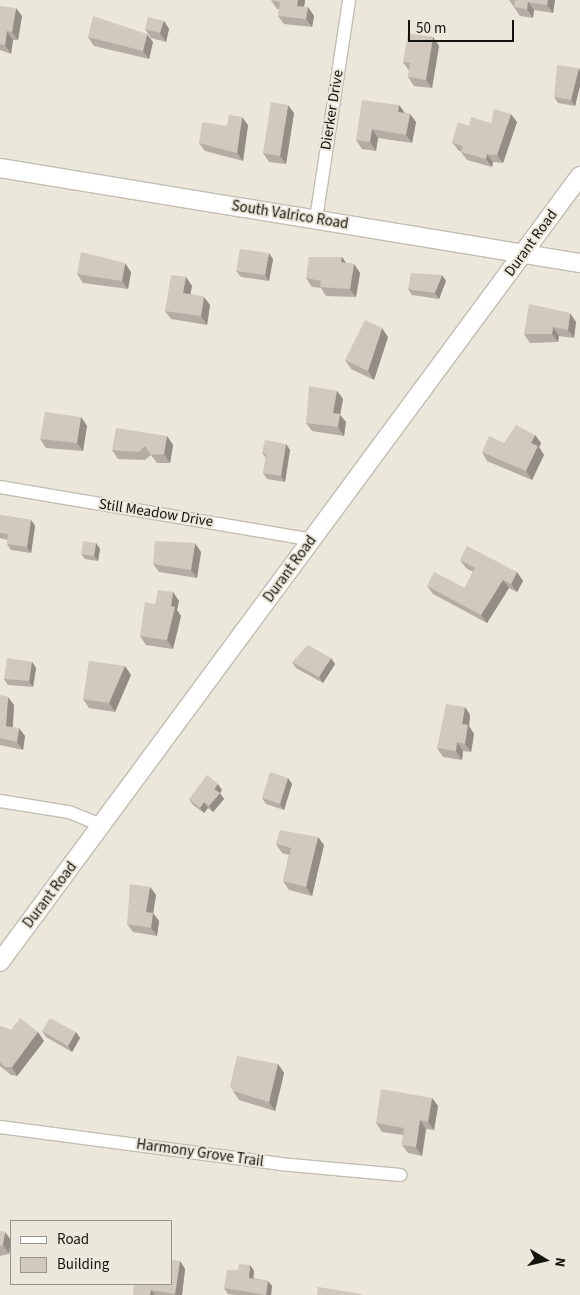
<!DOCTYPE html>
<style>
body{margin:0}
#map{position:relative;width:580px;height:1295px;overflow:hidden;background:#ebe7da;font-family:"Source Sans 3",sans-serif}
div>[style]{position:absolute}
.roads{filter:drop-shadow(1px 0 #c2beb2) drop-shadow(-1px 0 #c2beb2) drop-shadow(0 1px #c2beb2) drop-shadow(0 -1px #c2beb2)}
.street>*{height:12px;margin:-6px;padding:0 6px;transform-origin:6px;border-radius:6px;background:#fff}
.secondary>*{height:18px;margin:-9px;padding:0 9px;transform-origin:9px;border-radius:9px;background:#fff}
.wall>*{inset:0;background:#b5ada3}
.shaded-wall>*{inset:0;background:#938d85}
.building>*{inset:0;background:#d2c9be}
span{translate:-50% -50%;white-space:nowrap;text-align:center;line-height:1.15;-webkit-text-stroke:4px #ebe7da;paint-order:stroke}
.street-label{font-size:15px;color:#14130e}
.legend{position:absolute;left:10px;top:1220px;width:162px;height:65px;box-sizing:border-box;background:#ebe7da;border:1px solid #959288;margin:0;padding:6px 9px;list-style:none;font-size:15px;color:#14130e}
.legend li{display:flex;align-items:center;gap:10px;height:25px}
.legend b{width:25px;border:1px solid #959288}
.north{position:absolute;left:520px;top:1235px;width:50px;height:50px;-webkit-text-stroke:4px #ebe7da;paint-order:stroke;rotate:99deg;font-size:14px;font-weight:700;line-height:20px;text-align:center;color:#14130e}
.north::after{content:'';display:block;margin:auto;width:18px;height:22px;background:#14130e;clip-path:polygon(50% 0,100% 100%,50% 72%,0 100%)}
.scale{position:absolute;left:408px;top:20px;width:106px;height:22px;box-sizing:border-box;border:2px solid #14130e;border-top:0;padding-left:6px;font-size:15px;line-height:18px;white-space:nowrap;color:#14130e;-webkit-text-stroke:4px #ebe7da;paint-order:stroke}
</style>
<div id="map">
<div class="roads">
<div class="street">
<i style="left:316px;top:219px;width:221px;rotate:-81.4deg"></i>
<i style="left:0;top:487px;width:316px;rotate:9.6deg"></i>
<i style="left:0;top:801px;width:70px;rotate:9.1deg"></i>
<i style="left:69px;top:812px;width:35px;rotate:22deg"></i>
<i style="left:0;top:1127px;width:282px;rotate:7.5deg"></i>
<i style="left:280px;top:1164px;width:121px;rotate:5.2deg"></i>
</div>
<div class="secondary">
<i style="left:0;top:168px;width:588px;rotate:9.3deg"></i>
<i style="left:0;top:962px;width:977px;rotate:-53.58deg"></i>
</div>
</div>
<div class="wall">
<i style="clip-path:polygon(271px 0,305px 0,304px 7px,308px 7px,314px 16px,312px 27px,284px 24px,278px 16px,279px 9px,277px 9px)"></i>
<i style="clip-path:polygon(509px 0,555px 0,553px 13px,534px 10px,533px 18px,520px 16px)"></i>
<i style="clip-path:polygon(0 6px,22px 16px,18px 40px,13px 40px,11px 54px,0 50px)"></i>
<i style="clip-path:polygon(164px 21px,169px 29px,166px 42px,151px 38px,145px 29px)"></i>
<i style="clip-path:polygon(88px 37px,153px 42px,149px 59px,94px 46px)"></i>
<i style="clip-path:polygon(433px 37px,439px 46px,432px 88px,414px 86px,408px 77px,409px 71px,403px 62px)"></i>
<i style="clip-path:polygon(580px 70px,580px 86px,575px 106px,558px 103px,554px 97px)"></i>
<i style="clip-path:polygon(399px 105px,404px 113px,410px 114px,416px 122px,412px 143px,378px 138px,376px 151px,362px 149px,356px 140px)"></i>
<i style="clip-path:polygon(294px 113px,286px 164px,269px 162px,263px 153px)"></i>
<i style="clip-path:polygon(517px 122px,503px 163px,493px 162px,492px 167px,467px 160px,461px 152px,458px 150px,452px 142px,469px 126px,491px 123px)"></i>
<i style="clip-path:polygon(248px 125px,243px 161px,205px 151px,199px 143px,227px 126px)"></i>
<i style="clip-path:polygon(342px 257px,346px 263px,354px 264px,360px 273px,356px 297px,326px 296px,321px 288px,312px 287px,306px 278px)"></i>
<i style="clip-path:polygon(273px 259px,269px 281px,241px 277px,236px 271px)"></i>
<i style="clip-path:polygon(131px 272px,128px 289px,83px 283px,77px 274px)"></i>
<i style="clip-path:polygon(186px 277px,192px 286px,190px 294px,204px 297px,210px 305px,207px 325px,171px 319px,165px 311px)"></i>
<i style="clip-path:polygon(446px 281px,439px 299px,412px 295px,408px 289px)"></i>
<i style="clip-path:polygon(576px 322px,574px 338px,559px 336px,558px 342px,530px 343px,524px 334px)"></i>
<i style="clip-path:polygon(388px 337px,374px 380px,351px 369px,345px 360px)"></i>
<i style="clip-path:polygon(337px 391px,343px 399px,340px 415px,346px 422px,344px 436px,312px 431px,306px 423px)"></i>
<i style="clip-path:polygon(81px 417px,87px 426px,83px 451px,46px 448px,40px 439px)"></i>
<i style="clip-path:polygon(535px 435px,541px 443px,539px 447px,544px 455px,532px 480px,487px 461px,482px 452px)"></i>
<i style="clip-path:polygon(167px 436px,173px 445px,170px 463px,157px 463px,151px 455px,145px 460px,118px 459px,112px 450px)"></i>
<i style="clip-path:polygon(286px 444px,290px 450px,285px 482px,267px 479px,263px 473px,266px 458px,262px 453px)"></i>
<i style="clip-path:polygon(0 515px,31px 520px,35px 526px,31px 553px,11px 550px,7px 544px,8px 540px,0 538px)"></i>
<i style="clip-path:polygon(96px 543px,100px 549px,98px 561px,85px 559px,81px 554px)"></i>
<i style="clip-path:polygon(201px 552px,197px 578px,159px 572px,153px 564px)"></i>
<i style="clip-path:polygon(460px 560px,517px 572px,523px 581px,517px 592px,509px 588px,487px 623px,433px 594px,427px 586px,465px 588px,473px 572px,466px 568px)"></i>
<i style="clip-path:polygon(173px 592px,179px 601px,177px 610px,181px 616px,173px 649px,146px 645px,140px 636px,155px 604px)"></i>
<i style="clip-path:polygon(32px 662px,36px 668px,33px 687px,8px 685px,4px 679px)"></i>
<i style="clip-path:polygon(292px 662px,335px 664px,323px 683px,296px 668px)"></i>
<i style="clip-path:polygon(125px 666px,131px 675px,115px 712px,89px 708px,83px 699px)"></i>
<i style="clip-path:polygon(0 695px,14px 705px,13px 727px,25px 736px,23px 750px,0 745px)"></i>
<i style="clip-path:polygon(465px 707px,470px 715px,469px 726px,474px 734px,471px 752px,463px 751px,462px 760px,443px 757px,437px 748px)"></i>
<i style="clip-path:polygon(288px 778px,292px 784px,284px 810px,266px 804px,262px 798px)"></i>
<i style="clip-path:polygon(222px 790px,220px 793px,224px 799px,213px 812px,208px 808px,204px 813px,193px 805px,189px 799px)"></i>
<i style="clip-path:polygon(276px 844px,324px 845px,312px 896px,289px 890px,283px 881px,289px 855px,282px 853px)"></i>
<i style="clip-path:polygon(150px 887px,156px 895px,153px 913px,159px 921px,157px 936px,133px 932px,127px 924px)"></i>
<i style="clip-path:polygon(0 1026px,11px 1030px,38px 1032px,44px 1041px,17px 1076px,11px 1075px,0 1066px)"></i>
<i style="clip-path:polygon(42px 1031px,76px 1032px,80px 1038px,72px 1052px,46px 1037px)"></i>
<i style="clip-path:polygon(278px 1064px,284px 1073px,275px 1111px,239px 1100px,233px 1091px)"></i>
<i style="clip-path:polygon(432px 1098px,438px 1106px,434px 1130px,426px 1129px,422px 1156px,408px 1153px,402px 1145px,403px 1135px,382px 1132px,376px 1123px)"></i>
<i style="clip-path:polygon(0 1231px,11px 1240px,9px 1254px,0 1256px)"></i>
<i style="clip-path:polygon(180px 1261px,185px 1269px,182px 1295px,133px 1295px)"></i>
<i style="clip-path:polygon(250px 1265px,254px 1271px,253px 1278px,268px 1281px,272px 1286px,271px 1295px,235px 1295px,228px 1294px,224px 1288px,238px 1270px)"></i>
</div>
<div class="shaded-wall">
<i style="clip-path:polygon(298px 0,305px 0,303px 14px,297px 6px)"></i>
<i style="clip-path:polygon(548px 0,555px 0,553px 13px,547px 5px)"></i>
<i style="clip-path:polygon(528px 2px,534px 10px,533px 18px,527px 9px)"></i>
<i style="clip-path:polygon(308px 7px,314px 16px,312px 27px,306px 19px)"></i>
<i style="clip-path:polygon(16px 8px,22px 16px,18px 40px,12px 32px)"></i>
<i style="clip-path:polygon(164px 21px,169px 29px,166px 42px,160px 33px)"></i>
<i style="clip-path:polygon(7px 31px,13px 40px,11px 54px,5px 45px)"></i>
<i style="clip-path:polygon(147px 34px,153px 42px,149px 59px,143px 51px)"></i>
<i style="clip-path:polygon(433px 37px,439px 46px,432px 88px,426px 80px)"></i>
<i style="clip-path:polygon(579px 68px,580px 70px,580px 86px,575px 106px,571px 100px)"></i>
<i style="clip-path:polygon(288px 105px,294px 113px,286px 164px,280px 156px)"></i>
<i style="clip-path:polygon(399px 105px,405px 113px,398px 112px)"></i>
<i style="clip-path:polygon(410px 114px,416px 122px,412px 143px,406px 135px)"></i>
<i style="clip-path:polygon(511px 114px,517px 122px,503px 163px,497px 155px)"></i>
<i style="clip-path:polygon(242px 117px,248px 125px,243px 161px,237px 153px)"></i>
<i style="clip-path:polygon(372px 129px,378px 138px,376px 151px,370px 142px)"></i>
<i style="clip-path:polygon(487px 154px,493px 162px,492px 167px,486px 159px)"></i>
<i style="clip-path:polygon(269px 253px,273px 259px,269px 281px,265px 275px)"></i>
<i style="clip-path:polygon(342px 257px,348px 266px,341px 262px)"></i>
<i style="clip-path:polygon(125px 263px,131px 272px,128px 289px,122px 281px)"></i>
<i style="clip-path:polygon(354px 264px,360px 273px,356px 297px,350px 289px)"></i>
<i style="clip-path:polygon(442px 275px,446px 281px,439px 299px,435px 293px)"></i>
<i style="clip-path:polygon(186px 277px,192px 286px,189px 302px,183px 293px)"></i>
<i style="clip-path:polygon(204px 297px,210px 305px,207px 325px,201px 316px)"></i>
<i style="clip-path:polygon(570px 313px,576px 322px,574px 338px,568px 330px)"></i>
<i style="clip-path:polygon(553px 327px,559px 336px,558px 342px,552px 334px)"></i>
<i style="clip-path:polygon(382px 328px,388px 337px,374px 380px,368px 371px)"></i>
<i style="clip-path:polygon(337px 391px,343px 399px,340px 415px,346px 422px,344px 436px,338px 427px,333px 413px)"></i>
<i style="clip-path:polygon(81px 417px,87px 426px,83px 451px,77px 443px)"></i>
<i style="clip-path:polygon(535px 435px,541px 443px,539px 447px,544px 455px,532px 480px,526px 471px,531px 443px)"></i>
<i style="clip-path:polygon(167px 436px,173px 445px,170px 463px,164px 454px)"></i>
<i style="clip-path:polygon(286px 444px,290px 450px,285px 482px,281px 476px)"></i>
<i style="clip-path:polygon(31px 520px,35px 526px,31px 553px,27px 547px)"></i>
<i style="clip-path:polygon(96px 543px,100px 549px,98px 561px,94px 556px)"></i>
<i style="clip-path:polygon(195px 543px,201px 552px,197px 578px,191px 570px)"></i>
<i style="clip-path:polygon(517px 572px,523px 581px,517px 592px,511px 584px)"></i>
<i style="clip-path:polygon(503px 580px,509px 588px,487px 623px,481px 615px)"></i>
<i style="clip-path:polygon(173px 592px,179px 601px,177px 610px,181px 616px,173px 649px,167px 640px)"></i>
<i style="clip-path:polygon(331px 658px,335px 664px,323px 683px,319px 677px)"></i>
<i style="clip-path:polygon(32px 662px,36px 668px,33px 687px,29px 681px)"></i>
<i style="clip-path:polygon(125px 666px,131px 675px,115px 712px,109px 703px)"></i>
<i style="clip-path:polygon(8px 697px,14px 705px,12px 734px,6px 726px)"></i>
<i style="clip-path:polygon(465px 707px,470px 715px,469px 726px,474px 734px,471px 752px,465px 744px,462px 724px)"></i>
<i style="clip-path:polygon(19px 728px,25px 736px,23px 750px,17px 742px)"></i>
<i style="clip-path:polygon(457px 742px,463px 751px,462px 760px,456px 751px)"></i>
<i style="clip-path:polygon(288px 778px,292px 784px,284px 810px,280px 804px)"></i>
<i style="clip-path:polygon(218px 784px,222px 790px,220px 793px,224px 799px,213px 812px,209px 806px,214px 789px)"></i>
<i style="clip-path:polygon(204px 802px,208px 808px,204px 813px,200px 808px)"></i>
<i style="clip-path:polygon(318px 837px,324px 845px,312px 896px,306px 887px)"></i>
<i style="clip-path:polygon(150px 887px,156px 895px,152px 920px,146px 912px)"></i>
<i style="clip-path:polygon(153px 913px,159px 921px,157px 936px,151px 928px)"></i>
<i style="clip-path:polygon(38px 1032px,44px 1041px,17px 1076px,12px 1067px)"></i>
<i style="clip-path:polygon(76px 1032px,80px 1038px,72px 1052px,68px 1046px)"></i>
<i style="clip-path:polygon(278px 1064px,284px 1073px,275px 1111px,269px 1102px)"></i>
<i style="clip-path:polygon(432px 1098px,438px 1106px,434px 1130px,428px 1122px)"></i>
<i style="clip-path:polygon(420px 1120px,426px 1129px,422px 1156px,416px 1147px)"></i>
<i style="clip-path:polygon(5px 1232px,11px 1240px,9px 1254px,3px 1245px)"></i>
<i style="clip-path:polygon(180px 1261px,185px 1269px,182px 1295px,176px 1295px,175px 1294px)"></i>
<i style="clip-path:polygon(250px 1265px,254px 1271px,253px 1283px,249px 1278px)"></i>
<i style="clip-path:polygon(268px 1281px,272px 1286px,271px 1295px,266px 1295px)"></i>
<i style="clip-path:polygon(151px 1290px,155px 1295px,150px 1295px)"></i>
</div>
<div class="building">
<i style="clip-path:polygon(271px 0,298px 0,297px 6px,308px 7px,306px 19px,278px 16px,280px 2px)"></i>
<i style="clip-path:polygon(515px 0,548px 0,547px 5px,528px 2px,527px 9px,514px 7px)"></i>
<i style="clip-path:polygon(0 6px,16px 8px,12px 32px,7px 31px,5px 45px,0 44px)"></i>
<i style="clip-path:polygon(93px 16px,147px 34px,143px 51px,88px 37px)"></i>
<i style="clip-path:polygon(148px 17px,164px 21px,160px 33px,145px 29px)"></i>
<i style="clip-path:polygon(408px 33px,433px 37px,426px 80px,408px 77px,410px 63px,403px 62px)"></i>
<i style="clip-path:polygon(557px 65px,579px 68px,571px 100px,554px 97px)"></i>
<i style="clip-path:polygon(362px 100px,399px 105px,398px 112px,410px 114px,406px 135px,372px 129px,370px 142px,356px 140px)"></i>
<i style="clip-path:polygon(271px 102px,288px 105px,280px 156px,263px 153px)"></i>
<i style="clip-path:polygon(494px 109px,511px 114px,497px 155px,487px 154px,486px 159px,461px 152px,463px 147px,452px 142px,458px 122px,469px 126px,471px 117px,491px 123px)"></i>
<i style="clip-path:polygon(229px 115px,242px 117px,237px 153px,199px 143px,202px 122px,227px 126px)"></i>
<i style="clip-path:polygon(240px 249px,269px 253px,265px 275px,236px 271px)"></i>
<i style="clip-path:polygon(81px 252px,125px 263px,122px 281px,77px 274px)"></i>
<i style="clip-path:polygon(309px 257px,342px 257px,341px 262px,354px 264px,350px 289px,320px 287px,321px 281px,306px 278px)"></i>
<i style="clip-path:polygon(411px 273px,442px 275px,435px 293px,408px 289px)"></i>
<i style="clip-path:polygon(171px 275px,186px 277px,183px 293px,204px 297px,201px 316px,165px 311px)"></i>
<i style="clip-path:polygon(529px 304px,570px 313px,568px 330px,553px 327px,552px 334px,524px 334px)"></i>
<i style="clip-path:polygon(365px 320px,382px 328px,368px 371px,345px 360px)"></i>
<i style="clip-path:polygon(309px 386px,337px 391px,333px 413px,340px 414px,338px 427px,306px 423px)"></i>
<i style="clip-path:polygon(45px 412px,81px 417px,77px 443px,40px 439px)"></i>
<i style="clip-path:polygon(516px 425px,535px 435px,531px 443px,538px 446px,526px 471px,482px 452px,489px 436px,504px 443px)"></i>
<i style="clip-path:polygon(116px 428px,167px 436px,164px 454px,151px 455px,145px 446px,139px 452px,112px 450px)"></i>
<i style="clip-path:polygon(265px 440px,286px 444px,281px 476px,263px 473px,266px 454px,262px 453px)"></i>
<i style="clip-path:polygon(0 515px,31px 520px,27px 547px,7px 544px,8px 534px,0 533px)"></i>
<i style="clip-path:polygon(83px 541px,96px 543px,94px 556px,81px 554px)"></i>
<i style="clip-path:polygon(155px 541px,195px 543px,191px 570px,153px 564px)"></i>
<i style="clip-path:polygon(467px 546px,517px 572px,511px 584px,503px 580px,481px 615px,427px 586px,434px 572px,465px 588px,475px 568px,460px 560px)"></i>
<i style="clip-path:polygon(158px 590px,173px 592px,171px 606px,175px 607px,167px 640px,140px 636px,145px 602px,155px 604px)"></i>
<i style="clip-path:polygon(308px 645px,331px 658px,319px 677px,292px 662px)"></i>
<i style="clip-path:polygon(7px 658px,32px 662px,29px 681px,4px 679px)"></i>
<i style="clip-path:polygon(89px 661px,125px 666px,109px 703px,83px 699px)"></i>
<i style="clip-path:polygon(0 695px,8px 697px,6px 726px,19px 728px,17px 742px,0 738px)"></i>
<i style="clip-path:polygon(446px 704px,465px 707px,462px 724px,468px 725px,465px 744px,457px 742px,456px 751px,437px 748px)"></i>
<i style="clip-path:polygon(270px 772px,288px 778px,280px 804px,262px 798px)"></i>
<i style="clip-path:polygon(207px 775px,218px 784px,214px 789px,220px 793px,209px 806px,204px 802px,200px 808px,189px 799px)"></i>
<i style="clip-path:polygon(280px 830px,318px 837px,306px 887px,283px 881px,291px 848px,276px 844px)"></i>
<i style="clip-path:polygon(130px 884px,150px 887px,146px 912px,153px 913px,151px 928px,127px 924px)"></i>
<i style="clip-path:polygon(20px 1018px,38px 1032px,12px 1067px,5px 1067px,0 1062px,0 1026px,11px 1030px)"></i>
<i style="clip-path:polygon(50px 1018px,76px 1032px,68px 1046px,42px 1031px)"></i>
<i style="clip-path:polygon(237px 1056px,278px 1064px,269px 1102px,233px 1091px,230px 1086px)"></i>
<i style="clip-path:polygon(381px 1089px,432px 1098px,428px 1122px,420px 1120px,416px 1147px,402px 1145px,404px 1128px,376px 1123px)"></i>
<i style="clip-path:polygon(0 1231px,5px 1232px,3px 1245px,0 1246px)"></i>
<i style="clip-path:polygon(171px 1260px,180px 1261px,175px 1294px,151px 1290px,150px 1295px,133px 1295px,134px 1284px,171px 1284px)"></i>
<i style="clip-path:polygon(239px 1264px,250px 1265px,249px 1278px,268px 1281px,266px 1295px,224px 1288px,227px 1270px,238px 1270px)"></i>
<i style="clip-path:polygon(318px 1287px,362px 1294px,362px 1295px,317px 1295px)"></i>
</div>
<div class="street-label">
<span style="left:332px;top:110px;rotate:-81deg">Dierker Drive</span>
<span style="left:290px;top:215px;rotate:9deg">South Valrico Road</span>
<span style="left:531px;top:243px;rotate:-54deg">Durant Road</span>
<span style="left:156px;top:513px;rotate:9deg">Still Meadow Drive</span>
<span style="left:290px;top:569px;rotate:-54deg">Durant Road</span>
<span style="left:50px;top:895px;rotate:-53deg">Durant Road</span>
<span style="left:200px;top:1153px;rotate:8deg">Harmony Grove Trail</span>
</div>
<ul class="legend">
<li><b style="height:6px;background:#fff"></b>Road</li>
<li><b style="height:14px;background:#d2c9be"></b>Building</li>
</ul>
<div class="north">N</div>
<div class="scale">50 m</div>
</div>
